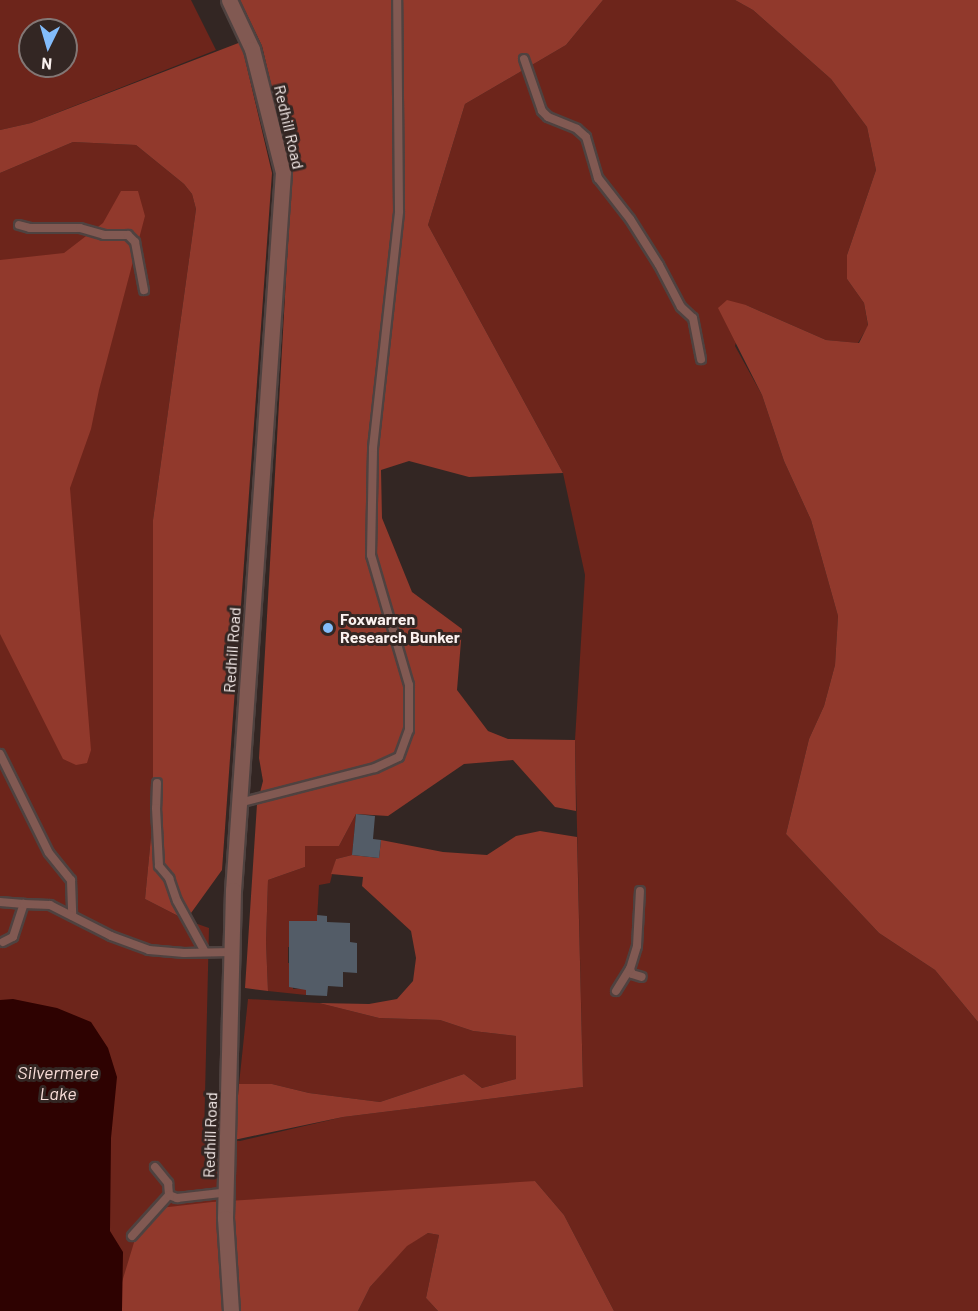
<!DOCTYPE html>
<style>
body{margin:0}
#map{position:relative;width:978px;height:1311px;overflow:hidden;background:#332623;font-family:Barlow,sans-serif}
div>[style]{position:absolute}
.green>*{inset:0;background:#6d251b}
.forest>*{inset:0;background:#91392c}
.water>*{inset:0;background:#2e0201}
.building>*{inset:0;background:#535c67}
.roads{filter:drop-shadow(2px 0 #4f4240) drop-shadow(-2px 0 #4f4240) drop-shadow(0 2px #4f4240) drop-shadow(0 -2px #4f4240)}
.lane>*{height:8px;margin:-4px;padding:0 4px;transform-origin:4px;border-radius:4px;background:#815952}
.street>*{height:15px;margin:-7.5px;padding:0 7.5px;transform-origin:7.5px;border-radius:7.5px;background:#815952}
.dots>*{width:16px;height:16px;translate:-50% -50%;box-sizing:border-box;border:3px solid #332623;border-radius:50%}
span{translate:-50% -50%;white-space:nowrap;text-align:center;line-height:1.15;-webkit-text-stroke:6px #332623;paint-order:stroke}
.street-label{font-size:16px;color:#fbf1ef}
.poi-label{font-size:16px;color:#fbf1ef;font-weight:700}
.left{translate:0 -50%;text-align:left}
.water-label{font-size:18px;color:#f8ddd8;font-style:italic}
.north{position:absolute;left:18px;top:18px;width:60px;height:60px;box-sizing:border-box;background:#332623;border:2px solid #837775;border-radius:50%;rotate:185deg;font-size:16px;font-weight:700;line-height:24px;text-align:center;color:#fbf1ef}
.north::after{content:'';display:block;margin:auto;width:21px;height:27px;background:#83bcfb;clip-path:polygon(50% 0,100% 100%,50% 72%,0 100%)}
</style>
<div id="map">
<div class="green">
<i style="clip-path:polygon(evenodd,0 0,191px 0,216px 50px,31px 123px,0 130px,0 0,30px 30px,66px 30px,66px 66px,30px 66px,30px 30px)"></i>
<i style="clip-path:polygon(603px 0,735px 0,753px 10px,831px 79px,867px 127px,876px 170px,847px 255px,847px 279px,864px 303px,868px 326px,858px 343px,826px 340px,746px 305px,735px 346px,762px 395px,784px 461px,811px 520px,838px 616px,835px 665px,824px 706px,809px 739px,786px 834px,879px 933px,935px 970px,978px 1022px,978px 1311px,614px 1311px,564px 1215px,535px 1181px,122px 1282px,122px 1311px,0 1311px,0 173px,73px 142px,136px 145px,184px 184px,192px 194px,196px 209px,153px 520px,153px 816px,145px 899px,186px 920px,209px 928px,204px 1137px,240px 1141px,343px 1117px,583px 1087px,575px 740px,585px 575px,563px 473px,428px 225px,465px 104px,566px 45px)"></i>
<i style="clip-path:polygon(356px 814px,352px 855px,336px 859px,330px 883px,319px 885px,317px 921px,289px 921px,289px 934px,294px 935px,294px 947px,288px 947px,288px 963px,293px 963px,293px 989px,306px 988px,306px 995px,268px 991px,266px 942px,268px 880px,305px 867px,305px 846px,339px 846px)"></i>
<i style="clip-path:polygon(248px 999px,319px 1003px,379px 1018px,440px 1020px,473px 1031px,517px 1036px,516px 1079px,482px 1088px,464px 1074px,380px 1102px,309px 1093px,272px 1084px,239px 1084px)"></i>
<i style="clip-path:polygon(428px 1233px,439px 1235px,426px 1298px,438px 1311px,358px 1311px,370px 1287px,407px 1245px)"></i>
</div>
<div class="forest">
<i style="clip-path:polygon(240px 0,603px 0,566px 45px,465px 104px,428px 225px,563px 473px,469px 477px,409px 461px,381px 470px,382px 518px,412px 592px,462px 629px,457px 690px,488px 731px,508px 739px,575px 740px,576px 811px,555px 807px,513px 760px,464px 764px,388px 816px,356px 814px,339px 846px,305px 846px,305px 867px,268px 880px,266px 942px,268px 991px,245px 988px,257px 804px,263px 781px,259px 758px,292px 172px,262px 46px)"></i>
<i style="clip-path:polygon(735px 0,978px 0,978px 1022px,935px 970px,879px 933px,786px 834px,809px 739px,824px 706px,835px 665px,838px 616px,811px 520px,784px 461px,762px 395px,718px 308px,727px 300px,746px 305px,826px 340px,859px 343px,868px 325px,864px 303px,847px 279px,847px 255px,876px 170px,867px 127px,831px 79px,753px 10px)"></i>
<i style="clip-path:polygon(241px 42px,272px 173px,222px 870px,186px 920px,145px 899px,153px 816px,153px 520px,196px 209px,192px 194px,184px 184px,136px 145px,73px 142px,0 173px,0 130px,31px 123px)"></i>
<i style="clip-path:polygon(121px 191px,138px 191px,145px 216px,99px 390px,91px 429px,70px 488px,91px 750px,87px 763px,76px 765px,63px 759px,0 634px,0 260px,64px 253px,103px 223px)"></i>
<i style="clip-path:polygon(540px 831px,577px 837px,583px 1087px,343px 1117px,234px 1140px,239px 1084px,272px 1084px,309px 1093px,380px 1102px,464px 1074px,482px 1088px,516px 1079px,516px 1036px,473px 1031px,440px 1020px,379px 1018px,319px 1003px,369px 1004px,397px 999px,413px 981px,416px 958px,411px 931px,362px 886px,363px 877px,331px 874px,336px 859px,352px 855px,379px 858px,381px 840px,443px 852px,487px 855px,516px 836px)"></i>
<i style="clip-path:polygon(535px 1181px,564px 1215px,614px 1311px,438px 1311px,426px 1298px,439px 1235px,428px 1233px,407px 1246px,370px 1287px,358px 1311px,122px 1311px,122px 1282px,139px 1226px,160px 1208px,212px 1202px)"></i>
</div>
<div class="water">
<i style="clip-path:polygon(13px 999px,57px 1008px,91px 1022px,108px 1048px,117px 1077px,111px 1138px,110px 1231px,123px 1252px,122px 1311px,0 1311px,0 1000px)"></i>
</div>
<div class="building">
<i style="clip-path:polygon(356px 814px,375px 816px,373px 839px,381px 840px,379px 858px,352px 855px)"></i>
<i style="clip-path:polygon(317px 915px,327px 916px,327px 922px,350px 923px,350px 942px,357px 943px,357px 973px,343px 972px,343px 987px,328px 986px,327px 996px,306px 995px,306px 990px,289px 987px,289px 921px,317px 921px)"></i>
</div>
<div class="roads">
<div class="lane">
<i style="left:524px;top:59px;width:55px;rotate:70.9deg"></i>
<i style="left:542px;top:111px;width:8px;rotate:45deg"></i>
<i style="left:548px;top:117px;width:31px;rotate:22deg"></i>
<i style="left:577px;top:129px;width:12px;rotate:42deg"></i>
<i style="left:586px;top:137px;width:43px;rotate:73.7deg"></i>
<i style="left:598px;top:178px;width:52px;rotate:52deg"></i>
<i style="left:630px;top:219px;width:54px;rotate:57.8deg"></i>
<i style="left:659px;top:265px;width:47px;rotate:62.4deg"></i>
<i style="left:681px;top:307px;width:16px;rotate:43deg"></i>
<i style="left:693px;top:318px;width:42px;rotate:79deg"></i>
<i style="left:19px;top:225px;width:11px;rotate:15deg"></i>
<i style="left:30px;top:228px;width:50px"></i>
<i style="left:80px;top:228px;width:25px;rotate:16deg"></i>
<i style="left:104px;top:235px;width:24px"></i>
<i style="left:128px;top:235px;width:10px;rotate:45deg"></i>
<i style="left:135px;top:242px;width:49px;rotate:79.4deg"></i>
<i style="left:0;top:754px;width:110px;rotate:63.7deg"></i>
<i style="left:49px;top:853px;width:35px;rotate:51deg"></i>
<i style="left:71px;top:880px;width:36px;rotate:88deg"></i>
<i style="left:157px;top:783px;width:25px;rotate:92deg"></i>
<i style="left:156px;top:808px;width:58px;rotate:87deg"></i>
<i style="left:159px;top:866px;width:16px;rotate:50deg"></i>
<i style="left:169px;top:878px;width:24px;rotate:71deg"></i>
<i style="left:177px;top:901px;width:58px;rotate:61.2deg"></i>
<i style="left:239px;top:803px;width:140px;rotate:-14.4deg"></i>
<i style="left:375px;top:768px;width:26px;rotate:-25deg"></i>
<i style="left:399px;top:757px;width:29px;rotate:-70deg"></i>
<i style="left:409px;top:730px;width:45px;rotate:-90deg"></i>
<i style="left:409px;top:685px;width:135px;rotate:-106.3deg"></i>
<i style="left:371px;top:555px;width:107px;rotate:-88.9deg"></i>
<i style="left:373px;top:448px;width:238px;rotate:-83.7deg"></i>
<i style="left:399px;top:211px;width:211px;rotate:-90.5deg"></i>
<i style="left:0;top:902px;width:24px;rotate:5deg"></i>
<i style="left:3px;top:942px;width:11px;rotate:-27deg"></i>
<i style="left:13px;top:937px;width:35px;rotate:-72deg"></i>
<i style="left:24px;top:904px;width:26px;rotate:2deg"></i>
<i style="left:50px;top:905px;width:68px;rotate:26.9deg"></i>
<i style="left:111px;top:936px;width:40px;rotate:20.2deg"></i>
<i style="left:149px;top:950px;width:35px;rotate:5deg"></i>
<i style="left:184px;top:953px;width:48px;rotate:-1.2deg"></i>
<i style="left:630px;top:969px;width:5px;rotate:68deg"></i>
<i style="left:632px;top:974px;width:10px;rotate:17deg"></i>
<i style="left:616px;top:991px;width:26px;rotate:-58deg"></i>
<i style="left:630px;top:969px;width:24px;rotate:-73deg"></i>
<i style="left:637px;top:946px;width:55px;rotate:-86.9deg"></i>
<i style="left:155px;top:1167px;width:21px;rotate:51deg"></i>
<i style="left:168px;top:1183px;width:12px;rotate:85deg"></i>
<i style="left:132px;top:1236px;width:55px;rotate:-47.9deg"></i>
<i style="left:169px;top:1195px;width:9px;rotate:21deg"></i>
<i style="left:177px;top:1198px;width:44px;rotate:-6.5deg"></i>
</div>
<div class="street">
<i style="left:229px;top:0;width:54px;rotate:64.9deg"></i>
<i style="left:252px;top:49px;width:127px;rotate:75.9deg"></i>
<i style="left:283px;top:172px;width:720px;rotate:93.98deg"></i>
<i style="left:233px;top:890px;width:328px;rotate:91.4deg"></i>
<i style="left:225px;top:1218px;width:93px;rotate:86.3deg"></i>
</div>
</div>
<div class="dots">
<i style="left:328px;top:628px;background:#83bcfb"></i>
</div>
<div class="street-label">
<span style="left:289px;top:127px;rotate:77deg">Redhill Road</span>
<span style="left:232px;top:650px;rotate:-86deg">Redhill Road</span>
<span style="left:210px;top:1135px;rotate:-88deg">Redhill Road</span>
</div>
<div class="poi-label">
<span class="left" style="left:340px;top:628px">Foxwarren<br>Research Bunker</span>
</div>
<div class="water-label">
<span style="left:58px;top:1083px">Silvermere<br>Lake</span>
</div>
<div class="north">N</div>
</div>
